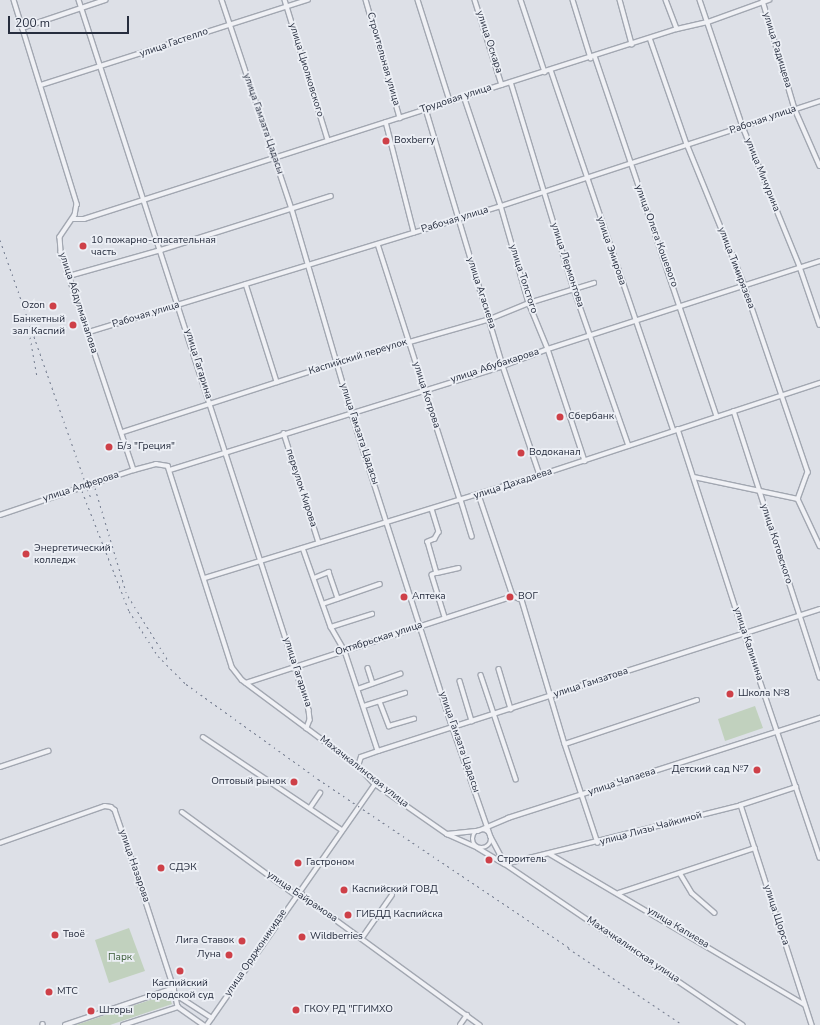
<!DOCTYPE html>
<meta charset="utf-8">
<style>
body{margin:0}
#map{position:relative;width:820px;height:1025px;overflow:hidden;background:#dde0e7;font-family:"Nunito Sans",sans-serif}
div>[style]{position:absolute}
.green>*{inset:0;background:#c1d1be}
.roads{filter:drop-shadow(1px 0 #a2a7b1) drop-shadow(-1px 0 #a2a7b1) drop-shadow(0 1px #a2a7b1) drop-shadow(0 -1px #a2a7b1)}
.minor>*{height:3.5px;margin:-1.75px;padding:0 1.75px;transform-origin:1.75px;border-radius:1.75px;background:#f0f1f5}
.minor>.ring{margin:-1.75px;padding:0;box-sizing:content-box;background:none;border:3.5px solid #f0f1f5;border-radius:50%}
.rail>*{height:1px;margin-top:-0.5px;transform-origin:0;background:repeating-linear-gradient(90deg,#767e91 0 2px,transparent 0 6px)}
.dots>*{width:11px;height:11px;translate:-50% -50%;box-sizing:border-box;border:2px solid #eceff5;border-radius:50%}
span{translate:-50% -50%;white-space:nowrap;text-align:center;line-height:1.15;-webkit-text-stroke:3.5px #eceff5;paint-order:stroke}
.street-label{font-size:10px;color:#262d3e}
.poi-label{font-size:10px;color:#262d3e}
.left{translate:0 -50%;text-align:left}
.right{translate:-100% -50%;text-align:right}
.park-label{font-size:10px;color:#375934}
.scale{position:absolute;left:8px;top:16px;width:121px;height:18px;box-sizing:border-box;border:2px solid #262d3e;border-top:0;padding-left:5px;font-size:12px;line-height:14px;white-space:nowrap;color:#262d3e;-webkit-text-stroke:3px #eceff5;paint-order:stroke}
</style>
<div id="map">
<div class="green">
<i style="clip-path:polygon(755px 706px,763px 728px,725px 741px,718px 719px)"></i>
<i style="clip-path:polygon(129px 928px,145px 971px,109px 983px,95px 940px)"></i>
<i style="clip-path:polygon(168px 994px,172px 1004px,110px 1025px,76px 1025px)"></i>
</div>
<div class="roads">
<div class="minor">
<i style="left:14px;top:0;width:214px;rotate:72.8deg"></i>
<i style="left:77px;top:204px;width:11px;rotate:100deg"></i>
<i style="left:75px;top:215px;width:27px;rotate:124deg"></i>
<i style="left:60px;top:237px;width:15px;rotate:86deg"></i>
<i style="left:61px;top:252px;width:230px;rotate:71.5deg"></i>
<i style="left:79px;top:0;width:746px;rotate:72.05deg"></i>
<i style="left:309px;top:710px;width:10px;rotate:84deg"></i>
<i style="left:310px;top:720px;width:9px;rotate:111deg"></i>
<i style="left:222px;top:0;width:220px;rotate:71.5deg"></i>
<i style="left:292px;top:209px;width:210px;rotate:73.7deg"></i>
<i style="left:351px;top:411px;width:333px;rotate:72.2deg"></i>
<i style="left:453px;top:728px;width:115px;rotate:70.8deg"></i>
<i style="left:491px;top:837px;width:30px;rotate:62deg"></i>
<i style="left:285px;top:0;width:146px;rotate:72.9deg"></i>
<i style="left:366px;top:0;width:123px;rotate:73.9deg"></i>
<i style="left:418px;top:0;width:106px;rotate:72.4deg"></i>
<i style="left:475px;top:0;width:89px;rotate:72.4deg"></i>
<i style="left:521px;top:0;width:76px;rotate:71.6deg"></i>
<i style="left:573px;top:0;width:61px;rotate:72.8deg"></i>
<i style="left:620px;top:0;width:46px;rotate:74.7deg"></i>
<i style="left:666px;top:0;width:31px;rotate:69deg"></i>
<i style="left:700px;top:0;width:134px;rotate:71.3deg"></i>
<i style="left:743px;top:127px;width:151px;rotate:67.8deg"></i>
<i style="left:800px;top:267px;width:61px;rotate:71deg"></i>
<i style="left:763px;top:1px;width:113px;rotate:73.5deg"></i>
<i style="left:795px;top:109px;width:62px;rotate:66.3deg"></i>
<i style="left:22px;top:28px;width:88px;rotate:-18.6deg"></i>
<i style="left:650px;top:38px;width:112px;rotate:70.8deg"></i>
<i style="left:687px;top:144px;width:151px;rotate:67.8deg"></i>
<i style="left:744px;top:284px;width:199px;rotate:71.2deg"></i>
<i style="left:808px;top:472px;width:29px;rotate:110deg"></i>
<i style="left:595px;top:56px;width:381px;rotate:71.3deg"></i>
<i style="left:551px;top:70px;width:381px;rotate:71.2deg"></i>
<i style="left:511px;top:82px;width:216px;rotate:73.1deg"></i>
<i style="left:574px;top:289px;width:166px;rotate:70.7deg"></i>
<i style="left:41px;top:85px;width:280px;rotate:-17.7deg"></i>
<i style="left:464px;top:96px;width:116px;rotate:71.4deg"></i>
<i style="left:501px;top:206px;width:101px;rotate:73.9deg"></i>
<i style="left:529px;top:303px;width:50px;rotate:67.6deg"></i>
<i style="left:548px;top:349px;width:118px;rotate:71.7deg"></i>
<i style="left:426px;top:109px;width:268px;rotate:73.3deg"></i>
<i style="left:503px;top:366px;width:115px;rotate:71.3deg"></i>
<i style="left:386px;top:122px;width:114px;rotate:75.7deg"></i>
<i style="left:73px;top:219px;width:11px"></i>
<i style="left:84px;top:219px;width:359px;rotate:-17.8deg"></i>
<i style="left:426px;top:109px;width:263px;rotate:-17.7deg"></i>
<i style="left:677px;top:29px;width:32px;rotate:-13deg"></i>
<i style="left:708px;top:22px;width:65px;rotate:-19.8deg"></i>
<i style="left:378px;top:244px;width:269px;rotate:72.2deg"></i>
<i style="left:69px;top:276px;width:96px;rotate:-15.8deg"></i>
<i style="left:161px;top:250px;width:178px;rotate:-17.6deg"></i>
<i style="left:246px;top:284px;width:103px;rotate:72.4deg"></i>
<i style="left:89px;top:332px;width:431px;rotate:-17deg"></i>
<i style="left:501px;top:206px;width:336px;rotate:-18.2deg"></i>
<i style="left:734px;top:411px;width:280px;rotate:72.1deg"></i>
<i style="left:678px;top:429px;width:214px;rotate:72.1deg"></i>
<i style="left:744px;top:633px;width:237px;rotate:71.3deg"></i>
<i style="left:123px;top:432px;width:224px;rotate:-17.9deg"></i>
<i style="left:336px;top:363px;width:160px;rotate:-15.9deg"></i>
<i style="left:490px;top:319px;width:42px;rotate:-22.3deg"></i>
<i style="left:529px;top:303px;width:68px;rotate:-17.1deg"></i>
<i style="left:284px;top:433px;width:115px;rotate:72.3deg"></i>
<i style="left:170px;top:470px;width:349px;rotate:-17.3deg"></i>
<i style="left:503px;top:366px;width:48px;rotate:-20.7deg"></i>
<i style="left:548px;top:349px;width:286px;rotate:-17.9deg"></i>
<i style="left:694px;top:477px;width:106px;rotate:11.9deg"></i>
<i style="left:798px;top:499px;width:52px;rotate:64.9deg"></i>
<i style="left:479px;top:495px;width:107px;rotate:71.4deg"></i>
<i style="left:513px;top:596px;width:10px;rotate:24deg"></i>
<i style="left:522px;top:600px;width:150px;rotate:73.4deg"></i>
<i style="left:565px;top:744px;width:104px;rotate:71.6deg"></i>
<i style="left:461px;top:500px;width:38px;rotate:73deg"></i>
<i style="left:432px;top:509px;width:24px;rotate:73deg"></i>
<i style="left:439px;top:532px;width:8px;rotate:120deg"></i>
<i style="left:435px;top:539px;width:8px;rotate:157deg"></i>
<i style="left:428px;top:542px;width:32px;rotate:74deg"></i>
<i style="left:437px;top:573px;width:5px;rotate:158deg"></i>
<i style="left:432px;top:575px;width:44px;rotate:72.8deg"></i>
<i style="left:0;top:515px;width:141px;rotate:-18.6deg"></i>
<i style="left:134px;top:470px;width:23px;rotate:-15deg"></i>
<i style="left:156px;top:464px;width:12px;rotate:9deg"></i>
<i style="left:168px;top:466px;width:211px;rotate:72.3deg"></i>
<i style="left:232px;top:667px;width:16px;rotate:52deg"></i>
<i style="left:242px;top:680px;width:144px;rotate:36.6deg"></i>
<i style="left:358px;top:766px;width:25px;rotate:47deg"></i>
<i style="left:375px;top:784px;width:88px;rotate:34.8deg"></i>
<i style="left:447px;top:834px;width:34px;rotate:24deg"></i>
<i style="left:478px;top:848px;width:31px;rotate:31deg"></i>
<i style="left:505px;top:864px;width:287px;rotate:34.1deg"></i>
<i style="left:303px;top:548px;width:84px;rotate:70.5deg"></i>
<i style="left:331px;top:627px;width:28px;rotate:60deg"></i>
<i style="left:345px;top:651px;width:105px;rotate:71.7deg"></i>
<i style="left:437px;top:573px;width:22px;rotate:-13deg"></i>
<i style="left:205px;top:578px;width:350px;rotate:-17.1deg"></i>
<i style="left:540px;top:475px;width:295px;rotate:-18.2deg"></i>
<i style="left:314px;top:578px;width:16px;rotate:-22deg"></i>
<i style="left:329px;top:572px;width:28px;rotate:71deg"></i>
<i style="left:323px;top:604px;width:60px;rotate:-19.3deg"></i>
<i style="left:331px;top:627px;width:43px;rotate:-17.6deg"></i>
<i style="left:368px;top:668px;width:16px;rotate:72deg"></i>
<i style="left:499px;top:669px;width:42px;rotate:73.3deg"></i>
<i style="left:481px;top:675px;width:110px;rotate:71.4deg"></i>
<i style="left:460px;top:681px;width:42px;rotate:73.3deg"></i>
<i style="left:246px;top:683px;width:281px;rotate:-18deg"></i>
<i style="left:358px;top:689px;width:45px;rotate:-19.7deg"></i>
<i style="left:380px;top:702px;width:26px;rotate:69deg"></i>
<i style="left:389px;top:726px;width:26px;rotate:-16deg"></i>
<i style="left:364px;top:706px;width:43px;rotate:-17.6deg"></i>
<i style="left:203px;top:737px;width:167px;rotate:33.8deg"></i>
<i style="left:565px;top:744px;width:139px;rotate:-18.4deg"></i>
<i style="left:358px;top:766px;width:9px;rotate:-72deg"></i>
<i style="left:361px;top:757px;width:18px;rotate:-19deg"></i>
<i style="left:378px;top:751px;width:464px;rotate:-17.8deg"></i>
<i style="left:0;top:767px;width:51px;rotate:-18.4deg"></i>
<i style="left:741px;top:805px;width:231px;rotate:72.1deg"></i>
<i style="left:310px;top:808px;width:18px;rotate:-56deg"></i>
<i style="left:182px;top:812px;width:141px;rotate:36.1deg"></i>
<i style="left:296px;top:895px;width:6px;rotate:-9deg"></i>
<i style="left:302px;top:894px;width:7px;rotate:45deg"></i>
<i style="left:307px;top:899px;width:214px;rotate:36.1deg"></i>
<i class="ring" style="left:473px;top:830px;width:14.5px;height:14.5px"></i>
<i style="left:447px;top:834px;width:31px;rotate:-6deg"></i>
<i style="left:478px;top:831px;width:33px;rotate:-23deg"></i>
<i style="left:508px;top:818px;width:328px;rotate:-17.8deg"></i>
<i style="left:0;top:843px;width:111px;rotate:-19.4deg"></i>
<i style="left:105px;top:806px;width:6px;rotate:9deg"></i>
<i style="left:111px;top:807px;width:5px;rotate:37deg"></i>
<i style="left:115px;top:810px;width:61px;rotate:71deg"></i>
<i style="left:135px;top:868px;width:126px;rotate:72deg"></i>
<i style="left:174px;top:988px;width:19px;rotate:78deg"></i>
<i style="left:178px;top:1007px;width:32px;rotate:35deg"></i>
<i style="left:550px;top:854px;width:295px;rotate:30.6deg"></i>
<i style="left:505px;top:864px;width:243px;rotate:-14deg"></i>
<i style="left:741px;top:805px;width:58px;rotate:-18.1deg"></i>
<i style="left:680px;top:873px;width:23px;rotate:59deg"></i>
<i style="left:692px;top:893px;width:30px;rotate:41deg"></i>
<i style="left:619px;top:893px;width:143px;rotate:-18.3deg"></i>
<i style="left:362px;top:938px;width:52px;rotate:-55.1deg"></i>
<i style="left:175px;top:994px;width:44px;rotate:33deg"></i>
<i style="left:43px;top:1024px;width:1px;rotate:90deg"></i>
<i style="left:65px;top:1025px;width:115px;rotate:-18.7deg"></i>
<i style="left:123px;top:1025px;width:58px;rotate:-18.1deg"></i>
<i style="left:207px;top:1025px;width:294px;rotate:-55.1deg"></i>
<i style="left:460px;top:1025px;width:12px;rotate:-55deg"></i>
</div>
</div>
<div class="rail">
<i style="left:0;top:240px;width:275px;rotate:70.6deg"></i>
<i style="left:30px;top:337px;width:40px;rotate:80deg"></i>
<i style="left:95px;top:488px;width:109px;rotate:73.4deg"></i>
<i style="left:82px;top:491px;width:129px;rotate:68.6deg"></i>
<i style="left:129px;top:611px;width:54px;rotate:57.2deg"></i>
<i style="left:158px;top:656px;width:40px;rotate:45deg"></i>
<i style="left:186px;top:684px;width:163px;rotate:35.7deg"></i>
<i style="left:318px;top:779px;width:306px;rotate:33.9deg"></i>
<i style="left:128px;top:596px;width:78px;rotate:58.2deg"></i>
<i style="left:568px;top:948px;width:138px;rotate:33.8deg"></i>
</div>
<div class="dots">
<i style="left:386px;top:141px;background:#ce4048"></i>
<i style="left:83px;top:246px;background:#ce4048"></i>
<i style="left:53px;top:306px;background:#ce4048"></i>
<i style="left:73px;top:325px;background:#ce4048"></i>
<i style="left:560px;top:417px;background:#ce4048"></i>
<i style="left:109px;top:447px;background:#ce4048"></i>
<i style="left:521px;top:453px;background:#ce4048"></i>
<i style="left:26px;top:554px;background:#ce4048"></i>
<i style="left:404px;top:597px;background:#ce4048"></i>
<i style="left:510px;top:597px;background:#ce4048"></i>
<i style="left:730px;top:694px;background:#ce4048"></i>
<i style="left:757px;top:770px;background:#ce4048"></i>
<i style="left:294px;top:782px;background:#ce4048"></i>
<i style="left:489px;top:860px;background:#ce4048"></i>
<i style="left:298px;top:863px;background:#ce4048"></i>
<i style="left:161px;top:868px;background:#ce4048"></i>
<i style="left:344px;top:890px;background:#ce4048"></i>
<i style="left:348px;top:915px;background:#ce4048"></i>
<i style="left:55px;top:935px;background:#ce4048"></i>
<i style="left:302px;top:937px;background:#ce4048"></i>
<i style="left:242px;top:941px;background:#ce4048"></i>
<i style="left:229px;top:955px;background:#ce4048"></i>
<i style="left:180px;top:971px;background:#ce4048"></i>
<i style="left:49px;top:992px;background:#ce4048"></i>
<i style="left:296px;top:1010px;background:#ce4048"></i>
<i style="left:91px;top:1011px;background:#ce4048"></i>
</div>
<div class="street-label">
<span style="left:489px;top:42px;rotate:72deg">улица Оскара</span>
<span style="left:174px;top:43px;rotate:-19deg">улица Гастелло</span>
<span style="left:777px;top:50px;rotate:73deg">улица Радищева</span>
<span style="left:383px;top:59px;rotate:74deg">Строительная улица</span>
<span style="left:306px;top:70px;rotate:73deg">улица Циолковского</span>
<span style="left:456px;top:99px;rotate:-18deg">Трудовая улица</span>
<span style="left:763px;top:120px;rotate:-19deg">Рабочая улица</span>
<span style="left:263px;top:124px;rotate:71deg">улица Гамзата Цадасы</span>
<span style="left:762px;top:175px;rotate:68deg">улица Мичурина</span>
<span style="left:455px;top:220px;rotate:-17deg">Рабочая улица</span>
<span style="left:656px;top:236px;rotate:70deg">улица Олега Кошевого</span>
<span style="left:611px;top:251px;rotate:71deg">улица Эмирова</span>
<span style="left:567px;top:265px;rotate:72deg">улица Лермонтова</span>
<span style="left:736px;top:268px;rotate:69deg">улица Тимирязева</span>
<span style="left:523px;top:279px;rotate:72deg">улица Толстого</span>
<span style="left:481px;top:293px;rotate:72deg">улица Агасиева</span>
<span style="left:78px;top:303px;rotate:72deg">улица Абдулманапова</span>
<span style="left:146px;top:315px;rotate:-17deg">Рабочая улица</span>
<span style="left:358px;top:357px;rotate:-17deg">Каспийский переулок</span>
<span style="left:198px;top:364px;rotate:73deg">улица Гагарина</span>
<span style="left:495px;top:366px;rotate:-18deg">улица Абубакарова</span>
<span style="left:426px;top:395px;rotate:72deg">улица Котрова</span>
<span style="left:359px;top:434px;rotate:72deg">улица Гамзата Цадасы</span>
<span style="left:513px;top:484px;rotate:-18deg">улица Дахадаева</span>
<span style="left:81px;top:487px;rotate:-18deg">улица Алферова</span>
<span style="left:301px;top:488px;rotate:72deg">переулок Кирова</span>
<span style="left:776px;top:544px;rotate:72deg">улица Котовского</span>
<span style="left:379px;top:639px;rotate:-18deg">Октябрьская улица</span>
<span style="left:748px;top:644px;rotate:72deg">улица Калинина</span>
<span style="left:297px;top:672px;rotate:72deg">улица Гагарина</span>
<span style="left:591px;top:683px;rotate:-18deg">улица Гамзатова</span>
<span style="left:459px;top:742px;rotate:71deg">улица Гамзата Цадасы</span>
<span style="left:364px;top:772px;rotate:38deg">Махачкалинская улица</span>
<span style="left:622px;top:782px;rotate:-18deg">улица Чапаева</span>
<span style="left:651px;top:829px;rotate:-15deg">улица Лизы Чайкиной</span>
<span style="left:134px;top:866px;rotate:71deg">улица Назарова</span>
<span style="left:302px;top:897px;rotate:34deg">улица Байрамова</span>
<span style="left:776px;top:915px;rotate:72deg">улица Щорса</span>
<span style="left:678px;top:928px;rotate:31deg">улица Капиева</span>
<span style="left:633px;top:950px;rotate:34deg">Махачкалинская улица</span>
<span style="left:256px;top:953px;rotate:-56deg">улица Орджоникидзе</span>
</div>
<div class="poi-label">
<span class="left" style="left:394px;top:141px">Boxberry</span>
<span class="left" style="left:91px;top:246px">10 пожарно-спасательная<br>часть</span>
<span class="right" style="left:45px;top:306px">Ozon</span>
<span class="right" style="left:65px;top:325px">Банкетный<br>зал Каспий</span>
<span class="left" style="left:568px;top:417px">Сбербанк</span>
<span class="left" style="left:117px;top:447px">Б/з "Греция"</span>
<span class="left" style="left:529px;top:453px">Водоканал</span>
<span class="left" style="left:34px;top:554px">Энергетический<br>колледж</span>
<span class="left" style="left:412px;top:597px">Аптека</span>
<span class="left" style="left:518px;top:597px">ВОГ</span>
<span class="left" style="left:738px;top:694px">Школа №8</span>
<span class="right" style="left:749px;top:770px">Детский сад №7</span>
<span class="right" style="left:286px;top:782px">Оптовый рынок</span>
<span class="left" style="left:497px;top:860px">Строитель</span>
<span class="left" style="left:306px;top:863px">Гастроном</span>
<span class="left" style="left:169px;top:868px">СДЭК</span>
<span class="left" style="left:352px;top:890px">Каспийский ГОВД</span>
<span class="left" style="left:356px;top:915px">ГИБДД Каспийска</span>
<span class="left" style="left:63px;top:935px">Твоё</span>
<span class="left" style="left:310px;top:937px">Wildberries</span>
<span class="right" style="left:234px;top:941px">Лига Ставок</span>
<span class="right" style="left:221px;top:955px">Луна</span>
<span style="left:180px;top:989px">Каспийский<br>городской суд</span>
<span class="left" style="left:57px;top:992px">МТС</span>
<span class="left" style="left:304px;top:1010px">ГКОУ РД "ГГИМХО</span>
<span class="left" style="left:99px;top:1011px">Шторы</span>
</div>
<div class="park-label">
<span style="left:120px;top:958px">Парк</span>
</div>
<div class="scale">200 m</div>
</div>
